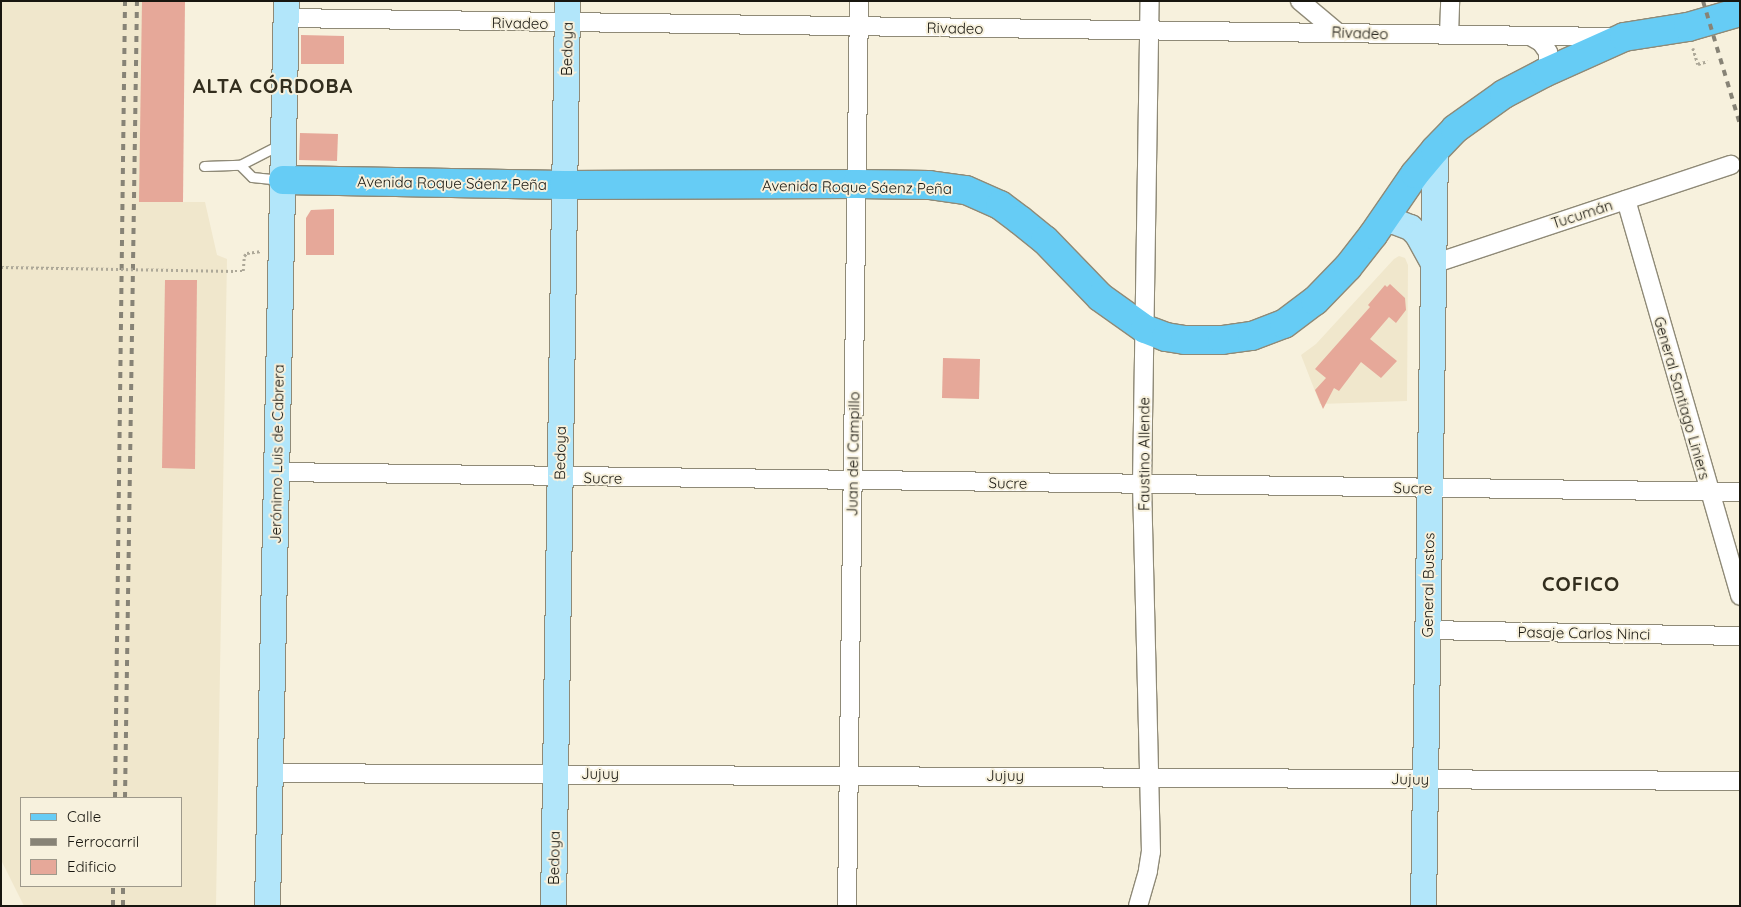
<!DOCTYPE html>
<meta charset="utf-8">
<style>
body{margin:0}
#map{position:relative;width:1741px;height:907px;overflow:hidden;background:#f7f1dd;font-family:Quicksand,sans-serif}
div>[style]{position:absolute}
.built>*{inset:0;background:#f0e7cc}
.building>*{inset:0;background:#e6a899}
.path>*{height:2.5px;margin-top:-1.25px;transform-origin:0;background:repeating-linear-gradient(90deg,#ada898 0 2.5px,transparent 0 5px)}
.roads{filter:drop-shadow(1px 0 #8f8a77) drop-shadow(-1px 0 #8f8a77) drop-shadow(0 1px #8f8a77) drop-shadow(0 -1px #8f8a77)}
.lane>*{height:9px;margin:-4.5px;padding:0 4.5px;transform-origin:4.5px;border-radius:4.5px;background:#fff}
.street>*{height:18px;margin:-9px;padding:0 9px;transform-origin:9px;border-radius:9px;background:#fff}
.secondary>*{height:25px;margin:-12.5px;padding:0 12.5px;transform-origin:12.5px;border-radius:12.5px;background:#b2e6fa}
.primary>*{height:28px;margin:-14px;padding:0 14px;transform-origin:14px;border-radius:14px;background:#66ccf5}
.rail>*{height:4px;margin-top:-2px;transform-origin:0;background:repeating-linear-gradient(90deg,#878376 0 6px,transparent 0 12px)}
.path-bridge>*{height:2.5px;margin-top:-1.25px;transform-origin:0;background:repeating-linear-gradient(90deg,#ada898 0 2.5px,transparent 0 5px)}
span{translate:-50% -50%;white-space:nowrap;text-align:center;line-height:1.15;-webkit-text-stroke:4px #f7f1dd;paint-order:stroke}
.street-label{font-size:15px;color:#18160f}
.district-label{font-size:20px;color:#332e1e;font-weight:700;letter-spacing:1px}
.frame{position:absolute;inset:0;border:2px solid #18160f;pointer-events:none}
.legend{position:absolute;left:20px;top:797px;width:162px;height:90px;box-sizing:border-box;background:#f7f1dd;border:1px solid #9e998b;margin:0;padding:6px 9px;list-style:none;font-size:15px;color:#18160f}
.legend li{display:flex;align-items:center;gap:10px;height:25px}
.legend b{width:25px;border:1px solid #9e998b}
</style>
<div id="map">
<div class="built">
<i style="clip-path:polygon(evenodd,1px 1px,157px 1px,154px 202px,205px 202px,217px 255px,227px 259px,216px 906px,24px 906px,1px 860px,1px 1px,21px 798px,181px 798px,181px 886px,21px 886px,21px 798px)"></i>
<i style="clip-path:polygon(1399px 256px,1405px 258px,1408px 265px,1407px 401px,1320px 404px,1301px 355px,1316px 344px,1394px 259px)"></i>
</div>
<div class="building">
<i style="clip-path:polygon(142px 1px,185px 1px,183px 202px,139px 202px)"></i>
<i style="clip-path:polygon(301px 35px,344px 36px,344px 64px,301px 64px)"></i>
<i style="clip-path:polygon(300px 133px,338px 134px,337px 161px,299px 160px)"></i>
<i style="clip-path:polygon(334px 209px,334px 255px,306px 255px,306px 218px,311px 210px)"></i>
<i style="clip-path:polygon(165px 280px,197px 280px,195px 469px,162px 468px)"></i>
<i style="clip-path:polygon(1390px 284px,1405px 298px,1406px 310px,1396px 323px,1389px 317px,1370px 339px,1397px 361px,1381px 378px,1361px 362px,1339px 391px,1334px 388px,1323px 409px,1315px 390px,1326px 378px,1315px 369px,1370px 307px,1368px 305px,1385px 285px,1387px 287px)"></i>
<i style="clip-path:polygon(943px 358px,980px 359px,979px 399px,942px 398px)"></i>
</div>
<div class="path">
<i style="left:1693px;top:48px;width:17px;rotate:73deg"></i>
<i style="left:1698px;top:64px;width:10px;rotate:-17deg"></i>
<i style="left:235px;top:271px;width:8px"></i>
<i style="left:243px;top:271px;width:15px;rotate:-86deg"></i>
<i style="left:244px;top:256px;width:4px;rotate:-45deg"></i>
<i style="left:247px;top:253px;width:15px;rotate:-8deg"></i>
</div>
<div class="roads">
<div class="lane">
<i style="left:240px;top:165px;width:17px;rotate:45deg"></i>
<i style="left:252px;top:177px;width:27px;rotate:6deg"></i>
<i style="left:204px;top:166px;width:36px;rotate:-2deg"></i>
<i style="left:240px;top:165px;width:46px;rotate:-27.1deg"></i>
</div>
<div class="street">
<i style="left:1300px;top:1px;width:48px;rotate:40deg"></i>
<i style="left:285px;top:18px;width:1328px;rotate:0.82deg"></i>
<i style="left:1449px;top:35px;width:34px;rotate:-88deg"></i>
<i style="left:1530px;top:36px;width:13px;rotate:29deg"></i>
<i style="left:1541px;top:42px;width:12px;rotate:55deg"></i>
<i style="left:1548px;top:52px;width:12px;rotate:90deg"></i>
<i style="left:1548px;top:64px;width:10px;rotate:114deg"></i>
<i style="left:1626px;top:200px;width:412px;rotate:73.9deg"></i>
<i style="left:1433px;top:264px;width:314px;rotate:-18.4deg"></i>
<i style="left:277px;top:472px;width:1463px;rotate:0.78deg"></i>
<i style="left:1427px;top:630px;width:313px;rotate:1.1deg"></i>
<i style="left:270px;top:773px;width:1470px;rotate:0.31deg"></i>
<i style="left:847px;top:906px;width:905px;rotate:-89.24deg"></i>
<i style="left:1138px;top:906px;width:37px;rotate:-74deg"></i>
<i style="left:1148px;top:870px;width:18px;rotate:-81deg"></i>
<i style="left:1151px;top:852px;width:368px;rotate:-91.4deg"></i>
<i style="left:1142px;top:484px;width:483px;rotate:-89.1deg"></i>
</div>
<div class="secondary">
<i style="left:1382px;top:221px;width:12px"></i>
<i style="left:1394px;top:221px;width:17px;rotate:21deg"></i>
<i style="left:1410px;top:227px;width:10px;rotate:45deg"></i>
<i style="left:1417px;top:234px;width:31px;rotate:61deg"></i>
<i style="left:267px;top:906px;width:905px;rotate:-88.8deg"></i>
<i style="left:553px;top:906px;width:905px;rotate:-89.11deg"></i>
<i style="left:1423px;top:906px;width:756px;rotate:-89.09deg"></i>
</div>
<div class="primary">
<i style="left:283px;top:180px;width:281px;rotate:1deg"></i>
<i style="left:564px;top:185px;width:293px;rotate:-0.2deg"></i>
<i style="left:857px;top:184px;width:72px;rotate:0.8deg"></i>
<i style="left:929px;top:185px;width:37px;rotate:8deg"></i>
<i style="left:966px;top:190px;width:37px;rotate:24deg"></i>
<i style="left:1000px;top:205px;width:25px;rotate:37deg"></i>
<i style="left:1020px;top:220px;width:32px;rotate:39deg"></i>
<i style="left:1045px;top:240px;width:79px;rotate:46deg"></i>
<i style="left:1100px;top:297px;width:55px;rotate:35.4deg"></i>
<i style="left:1145px;top:329px;width:22px;rotate:21deg"></i>
<i style="left:1166px;top:337px;width:19px;rotate:9deg"></i>
<i style="left:1185px;top:340px;width:37px"></i>
<i style="left:1222px;top:340px;width:30px;rotate:-8deg"></i>
<i style="left:1252px;top:336px;width:34px;rotate:-21deg"></i>
<i style="left:1284px;top:324px;width:39px;rotate:-37deg"></i>
<i style="left:1315px;top:301px;width:47px;rotate:-45.9deg"></i>
<i style="left:1348px;top:267px;width:41px;rotate:-52deg"></i>
<i style="left:1373px;top:235px;width:74px;rotate:-55.5deg"></i>
<i style="left:1415px;top:174px;width:31px;rotate:-50deg"></i>
<i style="left:1435px;top:150px;width:29px;rotate:-46deg"></i>
<i style="left:1455px;top:129px;width:60px;rotate:-35.5deg"></i>
<i style="left:1504px;top:94px;width:45px;rotate:-27.7deg"></i>
<i style="left:1544px;top:73px;width:88px;rotate:-24.2deg"></i>
<i style="left:1624px;top:37px;width:65px;rotate:-8.9deg"></i>
<i style="left:1688px;top:27px;width:54px;rotate:-16.1deg"></i>
</div>
</div>
<div class="rail">
<i style="left:1703px;top:1px;width:128px;rotate:73.3deg"></i>
<i style="left:115px;top:798px;width:797px;rotate:-89.28deg"></i>
<i style="left:125px;top:798px;width:797px;rotate:-89.14deg"></i>
<i style="left:113px;top:906px;width:20px;rotate:-90deg"></i>
<i style="left:123px;top:906px;width:20px;rotate:-90deg"></i>
</div>
<div class="path-bridge">
<i style="left:1px;top:267px;width:234px;rotate:1deg"></i>
</div>
<div class="street-label">
<span style="left:520px;top:23px;rotate:1deg">Rivadeo</span>
<span style="left:955px;top:28px;rotate:1deg">Rivadeo</span>
<span style="left:1360px;top:33px;rotate:2deg">Rivadeo</span>
<span style="left:567px;top:49px;rotate:-89deg">Bedoya</span>
<span style="left:452px;top:183px;rotate:1deg">Avenida Roque Sáenz Peña</span>
<span style="left:857px;top:187px;rotate:1deg">Avenida Roque Sáenz Peña</span>
<span style="left:1582px;top:214px;rotate:-18deg">Tucumán</span>
<span style="left:1682px;top:398px;rotate:74deg">General Santiago Liniers</span>
<span style="left:560px;top:453px;rotate:-89deg">Bedoya</span>
<span style="left:277px;top:454px;rotate:-89deg">Jerónimo Luis de Cabrera</span>
<span style="left:853px;top:454px;rotate:-89deg">Juan del Campillo</span>
<span style="left:1144px;top:454px;rotate:-90deg">Faustino Allende</span>
<span style="left:603px;top:478px;rotate:1deg">Sucre</span>
<span style="left:1008px;top:483px;rotate:1deg">Sucre</span>
<span style="left:1413px;top:488px;rotate:1deg">Sucre</span>
<span style="left:1428px;top:585px;rotate:-89deg">General Bustos</span>
<span style="left:1584px;top:633px;rotate:1deg">Pasaje Carlos Ninci</span>
<span style="left:600px;top:774px">Jujuy</span>
<span style="left:1005px;top:776px">Jujuy</span>
<span style="left:1410px;top:779px;rotate:1deg">Jujuy</span>
<span style="left:554px;top:858px;rotate:-89deg">Bedoya</span>
</div>
<div class="district-label">
<span style="left:273px;top:85px">ALTA CÓRDOBA</span>
<span style="left:1581px;top:583px">COFICO</span>
</div>
<div class="frame"></div>
<ul class="legend">
<li><b style="height:6px;background:#66ccf5"></b>Calle</li>
<li><b style="height:6px;background:#878376"></b>Ferrocarril</li>
<li><b style="height:14px;background:#e6a899"></b>Edificio</li>
</ul>
</div>
